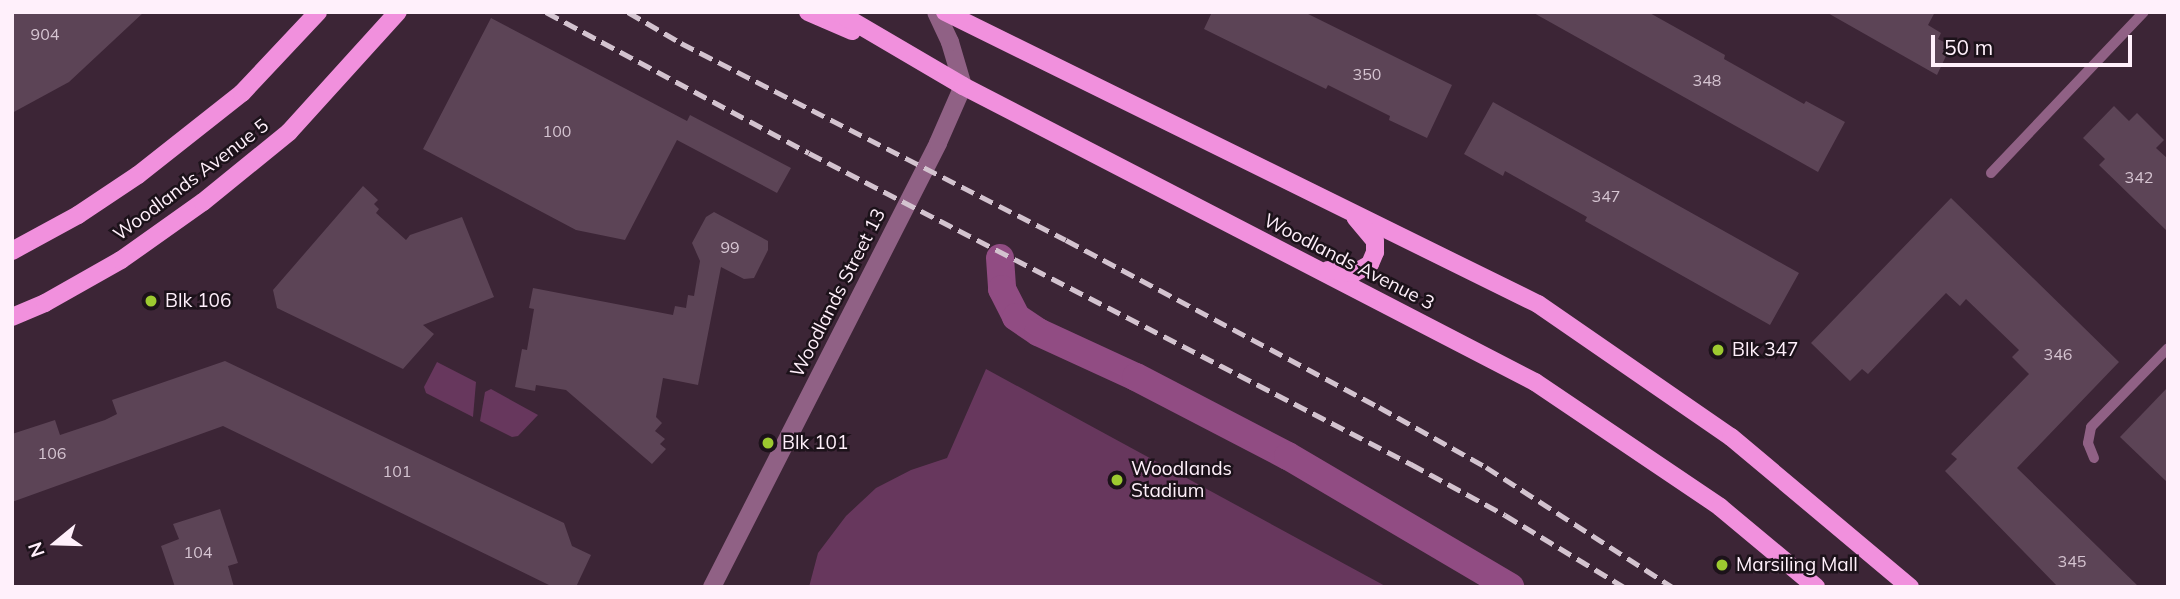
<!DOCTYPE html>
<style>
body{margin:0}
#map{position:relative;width:2180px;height:599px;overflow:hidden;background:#3c2536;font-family:Mulish,sans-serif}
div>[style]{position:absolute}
.green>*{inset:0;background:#67375d}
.canal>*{height:28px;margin:-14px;padding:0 14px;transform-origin:14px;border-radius:14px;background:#914c83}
.building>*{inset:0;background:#5c4456}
.lane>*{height:10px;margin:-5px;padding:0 5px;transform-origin:5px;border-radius:5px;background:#906185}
.street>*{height:18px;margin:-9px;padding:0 9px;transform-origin:9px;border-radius:9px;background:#906185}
.primary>*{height:18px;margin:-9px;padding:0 9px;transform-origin:9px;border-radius:9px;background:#f190dd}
.rail>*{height:5px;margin-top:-2.5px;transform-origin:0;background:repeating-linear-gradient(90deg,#d3c3cf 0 14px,transparent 0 21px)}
.dots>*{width:19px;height:19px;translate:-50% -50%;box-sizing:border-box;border:4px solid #1c121a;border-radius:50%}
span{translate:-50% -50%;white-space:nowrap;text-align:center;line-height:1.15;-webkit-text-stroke:5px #1c121a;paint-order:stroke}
.number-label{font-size:16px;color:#d6c5d2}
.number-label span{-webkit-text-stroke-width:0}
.street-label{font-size:19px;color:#fff0fb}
.poi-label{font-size:19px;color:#fff0fb}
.left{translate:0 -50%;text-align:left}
.frame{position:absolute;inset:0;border:14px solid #fff0fb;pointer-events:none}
.north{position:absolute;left:21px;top:508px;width:70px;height:70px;-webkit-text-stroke:5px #1c121a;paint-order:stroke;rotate:251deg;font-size:19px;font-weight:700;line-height:28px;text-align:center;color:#fff0fb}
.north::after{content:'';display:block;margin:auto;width:24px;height:32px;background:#fff0fb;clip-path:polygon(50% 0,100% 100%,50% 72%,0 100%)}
.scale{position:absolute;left:1931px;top:35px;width:201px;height:32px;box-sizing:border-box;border:4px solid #fff0fb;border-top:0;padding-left:9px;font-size:21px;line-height:24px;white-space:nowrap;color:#fff0fb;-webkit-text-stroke:5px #1c121a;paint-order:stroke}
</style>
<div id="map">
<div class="green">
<i style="clip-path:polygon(437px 362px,476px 382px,473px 417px,426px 393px,424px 387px)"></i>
<i style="clip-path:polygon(986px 369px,1387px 587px,809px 587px,818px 553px,846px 516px,876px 488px,911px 470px,947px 458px)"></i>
<i style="clip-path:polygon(491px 389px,538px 415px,518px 436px,512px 437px,480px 421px,485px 392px)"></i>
</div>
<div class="canal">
<i style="left:1000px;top:258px;width:31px;rotate:86deg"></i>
<i style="left:1002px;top:289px;width:31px;rotate:63deg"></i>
<i style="left:1016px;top:317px;width:27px;rotate:34deg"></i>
<i style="left:1038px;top:332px;width:108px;rotate:24.7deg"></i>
<i style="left:1136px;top:377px;width:171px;rotate:27.5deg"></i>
<i style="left:1288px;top:456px;width:258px;rotate:30.5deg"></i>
</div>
<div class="building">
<i style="clip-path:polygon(12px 12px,144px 12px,69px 82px,12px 113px)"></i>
<i style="clip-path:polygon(1212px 12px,1304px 12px,1452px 85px,1427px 138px,1389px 120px,1390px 116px,1328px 85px,1326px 89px,1204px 29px)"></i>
<i style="clip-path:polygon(1532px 12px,1648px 12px,1725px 55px,1724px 59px,1804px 104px,1806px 101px,1845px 122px,1818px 172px)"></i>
<i style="clip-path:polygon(1826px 12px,1935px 12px,1928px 25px,1941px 33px,1938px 39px,1948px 44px,1942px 54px,1946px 56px,1937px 75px)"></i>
<i style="clip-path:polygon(491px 18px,687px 121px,690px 115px,791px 168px,777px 193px,677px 140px,625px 240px,576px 230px,423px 149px)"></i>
<i style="clip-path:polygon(1493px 102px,1799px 273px,1770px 325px,1585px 221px,1587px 217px,1505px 171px,1503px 176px,1464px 154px)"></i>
<i style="clip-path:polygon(2114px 106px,2129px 121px,2137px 113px,2164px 140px,2156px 148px,2168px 159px,2168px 232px,2099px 165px,2105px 159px,2083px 138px)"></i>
<i style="clip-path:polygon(363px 186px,378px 200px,374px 204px,379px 209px,376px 213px,406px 240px,410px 235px,462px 217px,494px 297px,423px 325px,434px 334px,403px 369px,277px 308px,273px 290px)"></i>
<i style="clip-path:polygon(1951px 198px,2119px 362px,2017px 468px,2139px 587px,2058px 587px,1945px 471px,1957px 459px,1951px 454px,2029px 374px,2012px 357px,2019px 350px,1966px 299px,1960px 306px,1946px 293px,1868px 374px,1862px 369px,1850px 381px,1811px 343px)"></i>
<i style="clip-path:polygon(714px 212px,768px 241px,768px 250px,754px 278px,744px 279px,721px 267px,698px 385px,663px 378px,656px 417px,662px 423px,655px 431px,665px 439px,660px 444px,666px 449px,652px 464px,566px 390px,536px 385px,535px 391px,515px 387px,522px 349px,527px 350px,534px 309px,529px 308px,533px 288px,673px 315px,675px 306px,686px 308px,688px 295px,694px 296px,700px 261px,692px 243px,706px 217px)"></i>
<i style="clip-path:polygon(225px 361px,564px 523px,572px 546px,591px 555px,576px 587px,553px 587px,223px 426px,12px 502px,12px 434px,55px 420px,60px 435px,105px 420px,117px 414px,112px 400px)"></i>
<i style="clip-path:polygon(2168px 387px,2168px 483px,2120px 437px)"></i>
<i style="clip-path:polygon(220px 509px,238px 563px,228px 566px,234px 587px,175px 587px,161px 546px,179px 539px,173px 524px)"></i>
</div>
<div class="lane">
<i style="left:1991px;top:173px;width:222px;rotate:-46.5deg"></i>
<i style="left:2094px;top:458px;width:16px;rotate:-112deg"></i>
<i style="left:2088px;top:443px;width:16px;rotate:-79deg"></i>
<i style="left:2091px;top:427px;width:110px;rotate:-45.7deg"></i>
</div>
<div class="street">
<i style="left:712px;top:587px;width:498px;rotate:-63deg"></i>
<i style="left:938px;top:143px;width:62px;rotate:-66.3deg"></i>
<i style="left:963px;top:86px;width:46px;rotate:-106.5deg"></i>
<i style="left:950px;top:42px;width:33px;rotate:-115deg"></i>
</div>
<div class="primary">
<i style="left:808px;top:12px;width:48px;rotate:23.4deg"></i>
<i style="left:837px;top:12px;width:146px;rotate:30.4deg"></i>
<i style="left:963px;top:86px;width:644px;rotate:27.36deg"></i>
<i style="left:1535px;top:382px;width:223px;rotate:34deg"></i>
<i style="left:1720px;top:507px;width:125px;rotate:39.8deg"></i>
<i style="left:945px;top:12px;width:661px;rotate:26.22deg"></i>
<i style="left:1538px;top:304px;width:234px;rotate:34.6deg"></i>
<i style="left:1731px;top:437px;width:234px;rotate:40deg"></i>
<i style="left:12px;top:251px;width:75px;rotate:-28.6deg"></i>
<i style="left:78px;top:215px;width:72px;rotate:-33.7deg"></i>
<i style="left:138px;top:175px;width:132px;rotate:-38.3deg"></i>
<i style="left:242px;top:93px;width:111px;rotate:-46.8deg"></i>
<i style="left:1328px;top:270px;width:26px;rotate:7deg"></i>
<i style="left:1354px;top:273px;width:18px;rotate:-29deg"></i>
<i style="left:1370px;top:264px;width:13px;rotate:-67deg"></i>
<i style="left:1375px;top:252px;width:11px;rotate:-90deg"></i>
<i style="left:1375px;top:241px;width:30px;rotate:-130deg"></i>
<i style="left:12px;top:317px;width:36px;rotate:-23deg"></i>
<i style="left:45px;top:303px;width:87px;rotate:-29.5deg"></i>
<i style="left:121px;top:260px;width:100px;rotate:-35.3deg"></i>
<i style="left:203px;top:202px;width:111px;rotate:-39.1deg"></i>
<i style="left:289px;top:132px;width:162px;rotate:-47.8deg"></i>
</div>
<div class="rail">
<i style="left:546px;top:12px;width:298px;rotate:28.2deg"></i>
<i style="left:809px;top:153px;width:678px;rotate:27.32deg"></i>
<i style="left:1411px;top:464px;width:107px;rotate:28.5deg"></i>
<i style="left:1505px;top:515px;width:139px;rotate:31.2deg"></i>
<i style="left:628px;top:12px;width:61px;rotate:30.3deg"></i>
<i style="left:681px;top:43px;width:432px;rotate:27.1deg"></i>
<i style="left:1066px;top:240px;width:355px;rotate:28.1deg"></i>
<i style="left:1379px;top:407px;width:123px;rotate:29.3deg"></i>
<i style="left:1486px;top:467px;width:221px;rotate:32.8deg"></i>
</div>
<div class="dots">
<i style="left:151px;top:301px;background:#9dca30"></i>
<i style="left:1718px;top:350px;background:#9dca30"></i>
<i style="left:768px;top:443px;background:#9dca30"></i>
<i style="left:1117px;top:480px;background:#9dca30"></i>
<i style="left:1722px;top:565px;background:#9dca30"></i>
</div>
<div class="number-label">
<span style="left:45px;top:34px">904</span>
<span style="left:1367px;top:74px">350</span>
<span style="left:1707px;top:80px">348</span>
<span style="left:557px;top:131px">100</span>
<span style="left:2139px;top:177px">342</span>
<span style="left:1606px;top:196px">347</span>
<span style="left:730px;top:247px">99</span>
<span style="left:2058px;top:354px">346</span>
<span style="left:52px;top:453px">106</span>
<span style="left:397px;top:471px">101</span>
<span style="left:198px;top:552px">104</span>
<span style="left:2072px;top:561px">345</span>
</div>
<div class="street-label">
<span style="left:191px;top:180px;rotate:-37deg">Woodlands Avenue 5</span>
<span style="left:1349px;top:262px;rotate:27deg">Woodlands Avenue 3</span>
<span style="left:838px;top:293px;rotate:-63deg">Woodlands Street 13</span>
</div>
<div class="poi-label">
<span class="left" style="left:165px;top:301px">Blk 106</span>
<span class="left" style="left:1732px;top:350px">Blk 347</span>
<span class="left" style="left:782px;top:443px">Blk 101</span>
<span class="left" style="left:1131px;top:480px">Woodlands<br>Stadium</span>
<span class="left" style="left:1736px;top:565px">Marsiling Mall</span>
</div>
<div class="frame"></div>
<div class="north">N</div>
<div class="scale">50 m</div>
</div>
